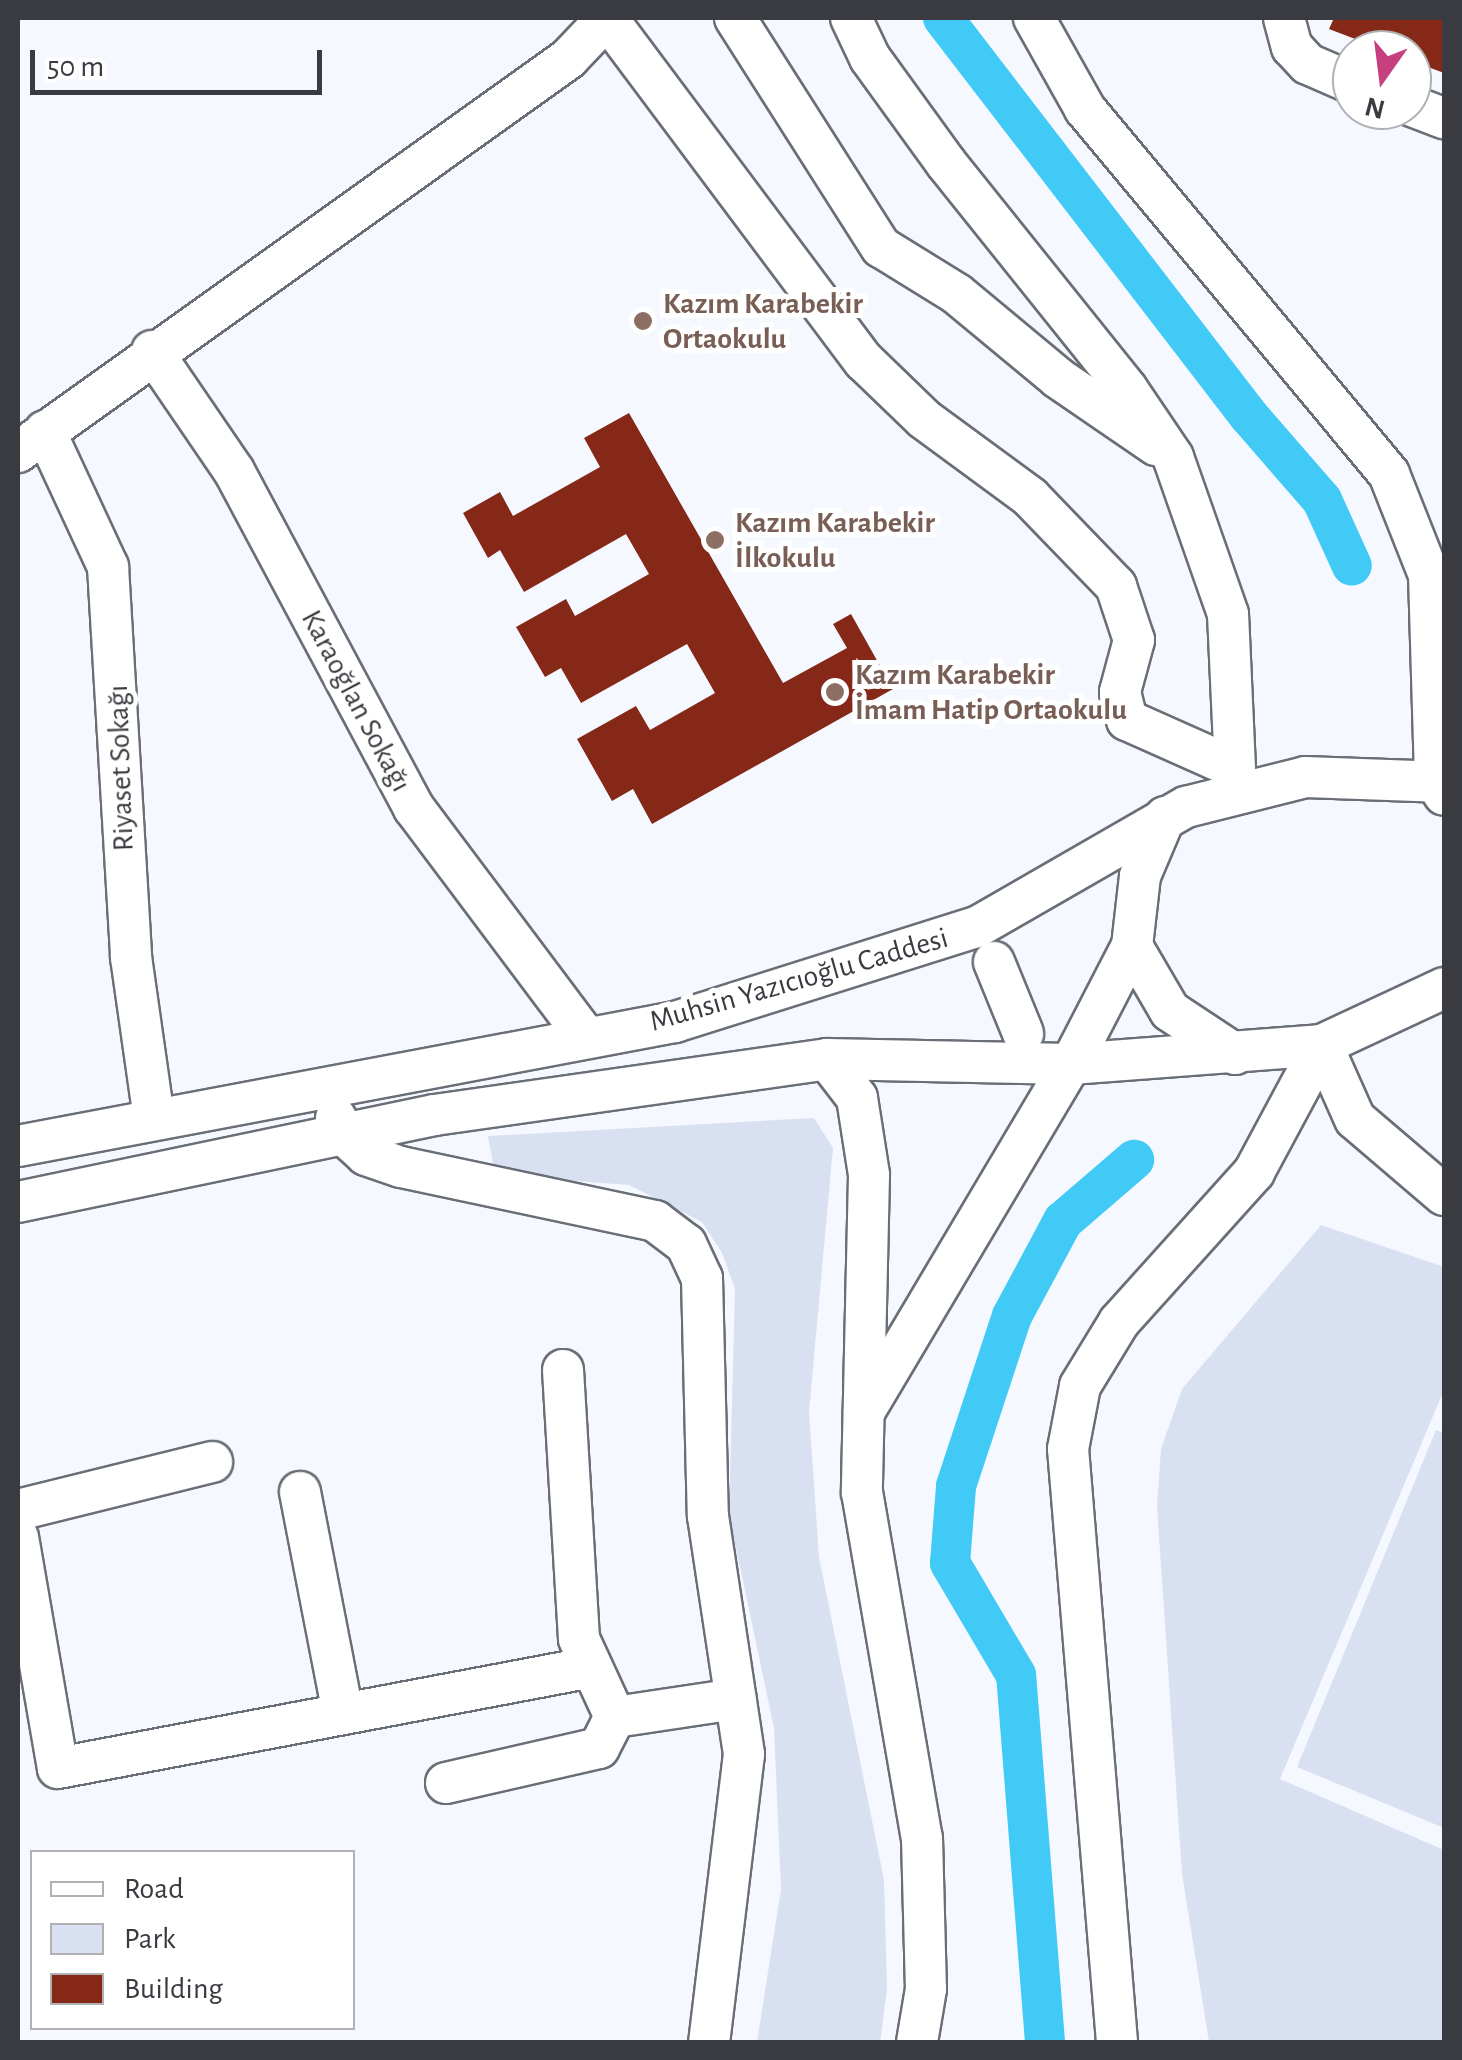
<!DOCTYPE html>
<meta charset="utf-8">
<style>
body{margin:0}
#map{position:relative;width:1462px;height:2060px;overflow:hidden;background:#f5f8ff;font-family:"Alegreya Sans",sans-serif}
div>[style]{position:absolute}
.green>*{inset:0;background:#d9e0f1}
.canal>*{height:40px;margin:-20px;padding:0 20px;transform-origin:20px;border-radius:20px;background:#40caf5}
.building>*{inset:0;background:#852818}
.roads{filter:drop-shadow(2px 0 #6a6e77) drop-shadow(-2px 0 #6a6e77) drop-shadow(0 2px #6a6e77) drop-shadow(0 -2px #6a6e77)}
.minor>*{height:40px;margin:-20px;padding:0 20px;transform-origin:20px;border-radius:20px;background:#fff}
.dots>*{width:28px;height:28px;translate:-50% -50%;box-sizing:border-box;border:5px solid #fff;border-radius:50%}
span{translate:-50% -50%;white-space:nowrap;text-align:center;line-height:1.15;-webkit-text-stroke:10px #fff;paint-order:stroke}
.education-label{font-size:30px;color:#785e54;font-weight:700}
.left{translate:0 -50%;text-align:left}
.street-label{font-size:30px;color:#3a3b40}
.frame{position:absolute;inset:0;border:20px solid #3a3b40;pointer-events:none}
.legend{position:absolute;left:30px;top:1850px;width:325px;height:180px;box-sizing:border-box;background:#fff;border:2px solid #b0b1b3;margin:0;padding:12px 18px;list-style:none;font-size:30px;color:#3a3b40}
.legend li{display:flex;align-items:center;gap:20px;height:50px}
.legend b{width:50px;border:2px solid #b0b1b3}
.north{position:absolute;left:1332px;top:30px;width:100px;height:100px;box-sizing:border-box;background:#fff;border:2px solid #b0b1b3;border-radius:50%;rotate:194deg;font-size:28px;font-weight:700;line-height:40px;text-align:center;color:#3a3b40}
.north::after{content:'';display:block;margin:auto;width:35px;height:45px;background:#c63f7f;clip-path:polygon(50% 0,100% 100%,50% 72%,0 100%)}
.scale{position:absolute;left:30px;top:50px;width:292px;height:45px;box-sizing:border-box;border:5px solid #3a3b40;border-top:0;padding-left:12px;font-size:30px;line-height:35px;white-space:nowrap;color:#3a3b40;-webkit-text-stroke:8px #fff;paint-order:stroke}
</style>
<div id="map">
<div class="green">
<i style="clip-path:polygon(814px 1118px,833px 1148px,809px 1412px,819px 1557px,884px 1880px,887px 1990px,880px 2042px,757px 2042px,781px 1889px,774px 1728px,729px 1515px,735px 1289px,722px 1253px,702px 1222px,629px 1185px,495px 1175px,488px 1136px)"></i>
<i style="clip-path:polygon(1321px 1225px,1444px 1267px,1444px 1390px,1280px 1779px,1444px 1850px,1444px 2042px,1209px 2042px,1182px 1874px,1157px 1507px,1161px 1449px,1182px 1389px)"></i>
<i style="clip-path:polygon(1436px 1430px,1444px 1433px,1444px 1828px,1297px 1767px)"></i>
</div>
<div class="canal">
<i style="left:943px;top:18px;width:502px;rotate:52.45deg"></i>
<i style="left:1249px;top:416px;width:111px;rotate:49deg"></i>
<i style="left:1322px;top:500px;width:72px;rotate:65.6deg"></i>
<i style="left:1045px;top:2042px;width:368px;rotate:-94.5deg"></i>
<i style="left:1016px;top:1675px;width:130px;rotate:-120.5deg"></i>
<i style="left:950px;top:1563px;width:77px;rotate:-85.5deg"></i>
<i style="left:956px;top:1486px;width:179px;rotate:-71.8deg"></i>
<i style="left:1012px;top:1316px;width:108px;rotate:-61.8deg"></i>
<i style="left:1063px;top:1221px;width:94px;rotate:-40.7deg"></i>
</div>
<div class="building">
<i style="clip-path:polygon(1334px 18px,1444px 18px,1444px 73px,1412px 61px,1412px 50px,1384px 50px,1329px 29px)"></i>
<i style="clip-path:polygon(629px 413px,783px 683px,847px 648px,833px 624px,851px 614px,893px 689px,652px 824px,633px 789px,612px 801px,577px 739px,636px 706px,650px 730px,715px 693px,687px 644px,581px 703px,561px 668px,545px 677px,516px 627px,566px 599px,575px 616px,649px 574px,626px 534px,524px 592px,500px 550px,488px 558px,463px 513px,500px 492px,513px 516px,600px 467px,584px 438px)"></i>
</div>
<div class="roads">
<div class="minor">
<i style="left:735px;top:18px;width:272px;rotate:57.5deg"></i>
<i style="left:881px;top:247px;width:89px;rotate:31.7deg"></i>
<i style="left:957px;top:294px;width:131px;rotate:39.7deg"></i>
<i style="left:1058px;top:378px;width:119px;rotate:34.4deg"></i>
<i style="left:851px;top:18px;width:44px;rotate:64.6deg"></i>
<i style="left:870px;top:58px;width:130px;rotate:54.1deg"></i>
<i style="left:946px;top:163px;width:290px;rotate:51.3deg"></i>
<i style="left:1127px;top:389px;width:82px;rotate:55.9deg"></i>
<i style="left:1173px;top:457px;width:166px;rotate:70.7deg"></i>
<i style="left:1228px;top:614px;width:178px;rotate:87.4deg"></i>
<i style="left:1034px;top:18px;width:104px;rotate:60.7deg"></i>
<i style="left:1085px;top:109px;width:475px;rotate:50.2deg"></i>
<i style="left:1389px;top:474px;width:109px;rotate:68.4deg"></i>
<i style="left:1429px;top:575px;width:205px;rotate:88.3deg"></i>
<i style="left:1435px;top:780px;width:17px;rotate:59deg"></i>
<i style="left:1284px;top:18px;width:30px;rotate:75deg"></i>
<i style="left:1292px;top:47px;width:23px;rotate:47deg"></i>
<i style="left:1308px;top:64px;width:48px;rotate:23.4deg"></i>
<i style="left:1412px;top:106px;width:34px;rotate:21deg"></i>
<i style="left:152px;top:351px;width:145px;rotate:55.7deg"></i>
<i style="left:234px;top:471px;width:382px;rotate:61.9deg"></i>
<i style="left:414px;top:808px;width:285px;rotate:53.1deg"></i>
<i style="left:45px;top:431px;width:150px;rotate:65.1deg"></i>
<i style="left:108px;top:567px;width:391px;rotate:86.6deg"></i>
<i style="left:131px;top:957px;width:163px;rotate:81.9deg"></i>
<i style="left:18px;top:452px;width:676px;rotate:-35.55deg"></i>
<i style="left:568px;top:59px;width:57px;rotate:-46.4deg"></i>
<i style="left:607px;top:18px;width:429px;rotate:53.2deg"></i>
<i style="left:864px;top:361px;width:83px;rotate:44deg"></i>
<i style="left:924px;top:419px;width:132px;rotate:36.3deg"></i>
<i style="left:1030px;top:497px;width:124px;rotate:46deg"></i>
<i style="left:1116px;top:586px;width:57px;rotate:71.6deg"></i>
<i style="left:1134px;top:640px;width:54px;rotate:105.1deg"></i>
<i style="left:1120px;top:692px;width:29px;rotate:76deg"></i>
<i style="left:1127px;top:720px;width:118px;rotate:24deg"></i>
<i style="left:1165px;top:817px;width:64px;rotate:113deg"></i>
<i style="left:1140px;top:876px;width:70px;rotate:96.5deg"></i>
<i style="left:1132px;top:946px;width:75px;rotate:59.7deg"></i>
<i style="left:1170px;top:1011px;width:78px;rotate:33.5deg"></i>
<i style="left:994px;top:962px;width:77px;rotate:67.8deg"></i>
<i style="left:1322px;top:1045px;width:81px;rotate:66deg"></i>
<i style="left:1355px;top:1119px;width:117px;rotate:40.5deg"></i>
<i style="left:827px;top:1059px;width:49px;rotate:52.4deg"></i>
<i style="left:857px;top:1098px;width:78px;rotate:81.1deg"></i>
<i style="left:869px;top:1175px;width:317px;rotate:91.3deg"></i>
<i style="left:862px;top:1492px;width:351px;rotate:80.2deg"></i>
<i style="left:922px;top:1838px;width:151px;rotate:88.5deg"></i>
<i style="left:926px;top:1989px;width:54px;rotate:99.6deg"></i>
<i style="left:336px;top:1118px;width:17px;rotate:66deg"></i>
<i style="left:343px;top:1134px;width:31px;rotate:42deg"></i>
<i style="left:366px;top:1155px;width:37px;rotate:19deg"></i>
<i style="left:401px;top:1167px;width:260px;rotate:12deg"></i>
<i style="left:655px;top:1221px;width:39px;rotate:37deg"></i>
<i style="left:686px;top:1244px;width:38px;rotate:65deg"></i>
<i style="left:702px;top:1278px;width:238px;rotate:88.6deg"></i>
<i style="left:708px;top:1516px;width:241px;rotate:81.4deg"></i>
<i style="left:744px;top:1754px;width:290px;rotate:96.9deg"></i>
<i style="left:18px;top:1146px;width:669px;rotate:-10.69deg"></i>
<i style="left:675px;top:1022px;width:317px;rotate:-17.5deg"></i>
<i style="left:977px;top:927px;width:241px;rotate:-29.9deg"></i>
<i style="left:1186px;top:807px;width:123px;rotate:-14.1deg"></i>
<i style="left:1305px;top:777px;width:139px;rotate:2.1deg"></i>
<i style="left:18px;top:1202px;width:426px;rotate:-11.8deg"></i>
<i style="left:435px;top:1115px;width:396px;rotate:-8.1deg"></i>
<i style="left:827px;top:1059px;width:244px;rotate:1.2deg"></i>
<i style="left:1071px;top:1064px;width:252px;rotate:-4.3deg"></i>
<i style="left:1322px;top:1045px;width:135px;rotate:-25deg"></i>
<i style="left:563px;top:1370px;width:269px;rotate:86.6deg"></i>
<i style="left:579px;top:1639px;width:86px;rotate:65.2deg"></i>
<i style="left:864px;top:1412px;width:405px;rotate:-59.3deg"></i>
<i style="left:1071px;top:1064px;width:133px;rotate:-62.7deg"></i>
<i style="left:300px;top:1492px;width:226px;rotate:79deg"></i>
<i style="left:18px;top:1510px;width:200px;rotate:-13.9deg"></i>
<i style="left:18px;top:1537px;width:234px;rotate:80.2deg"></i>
<i style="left:58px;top:1768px;width:543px;rotate:-10.71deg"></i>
<i style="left:615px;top:1717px;width:122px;rotate:-8.5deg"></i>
<i style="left:446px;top:1783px;width:157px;rotate:-12.9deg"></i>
<i style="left:599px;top:1748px;width:35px;rotate:-63deg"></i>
<i style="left:1117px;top:2042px;width:595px;rotate:-94.72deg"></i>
<i style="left:1068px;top:1449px;width:64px;rotate:-79.2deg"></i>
<i style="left:1080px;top:1386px;width:75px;rotate:-58.6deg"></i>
<i style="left:1119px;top:1322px;width:202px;rotate:-48deg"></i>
<i style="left:1254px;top:1172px;width:144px;rotate:-61.8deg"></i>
</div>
</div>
<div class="dots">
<i style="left:643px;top:321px;background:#8d6e63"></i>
<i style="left:715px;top:540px;background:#8d6e63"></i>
<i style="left:835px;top:692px;background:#8d6e63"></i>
</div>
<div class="education-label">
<span class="left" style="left:663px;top:321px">Kazım Karabekir<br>Ortaokulu</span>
<span class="left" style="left:735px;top:540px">Kazım Karabekir<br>İlkokulu</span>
<span class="left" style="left:855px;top:692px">Kazım Karabekir<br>İmam Hatip Ortaokulu</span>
</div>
<div class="street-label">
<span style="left:356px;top:701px;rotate:62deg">Karaoğlan Sokağı</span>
<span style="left:121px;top:768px;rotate:-92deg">Riyaset Sokağı</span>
<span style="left:799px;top:980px;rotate:-16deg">Muhsin Yazıcıoğlu Caddesi</span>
</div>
<div class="frame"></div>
<ul class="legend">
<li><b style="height:12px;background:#fff"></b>Road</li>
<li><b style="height:28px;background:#d9e0f1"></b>Park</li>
<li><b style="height:28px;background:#852818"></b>Building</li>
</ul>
<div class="north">N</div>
<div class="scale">50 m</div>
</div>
